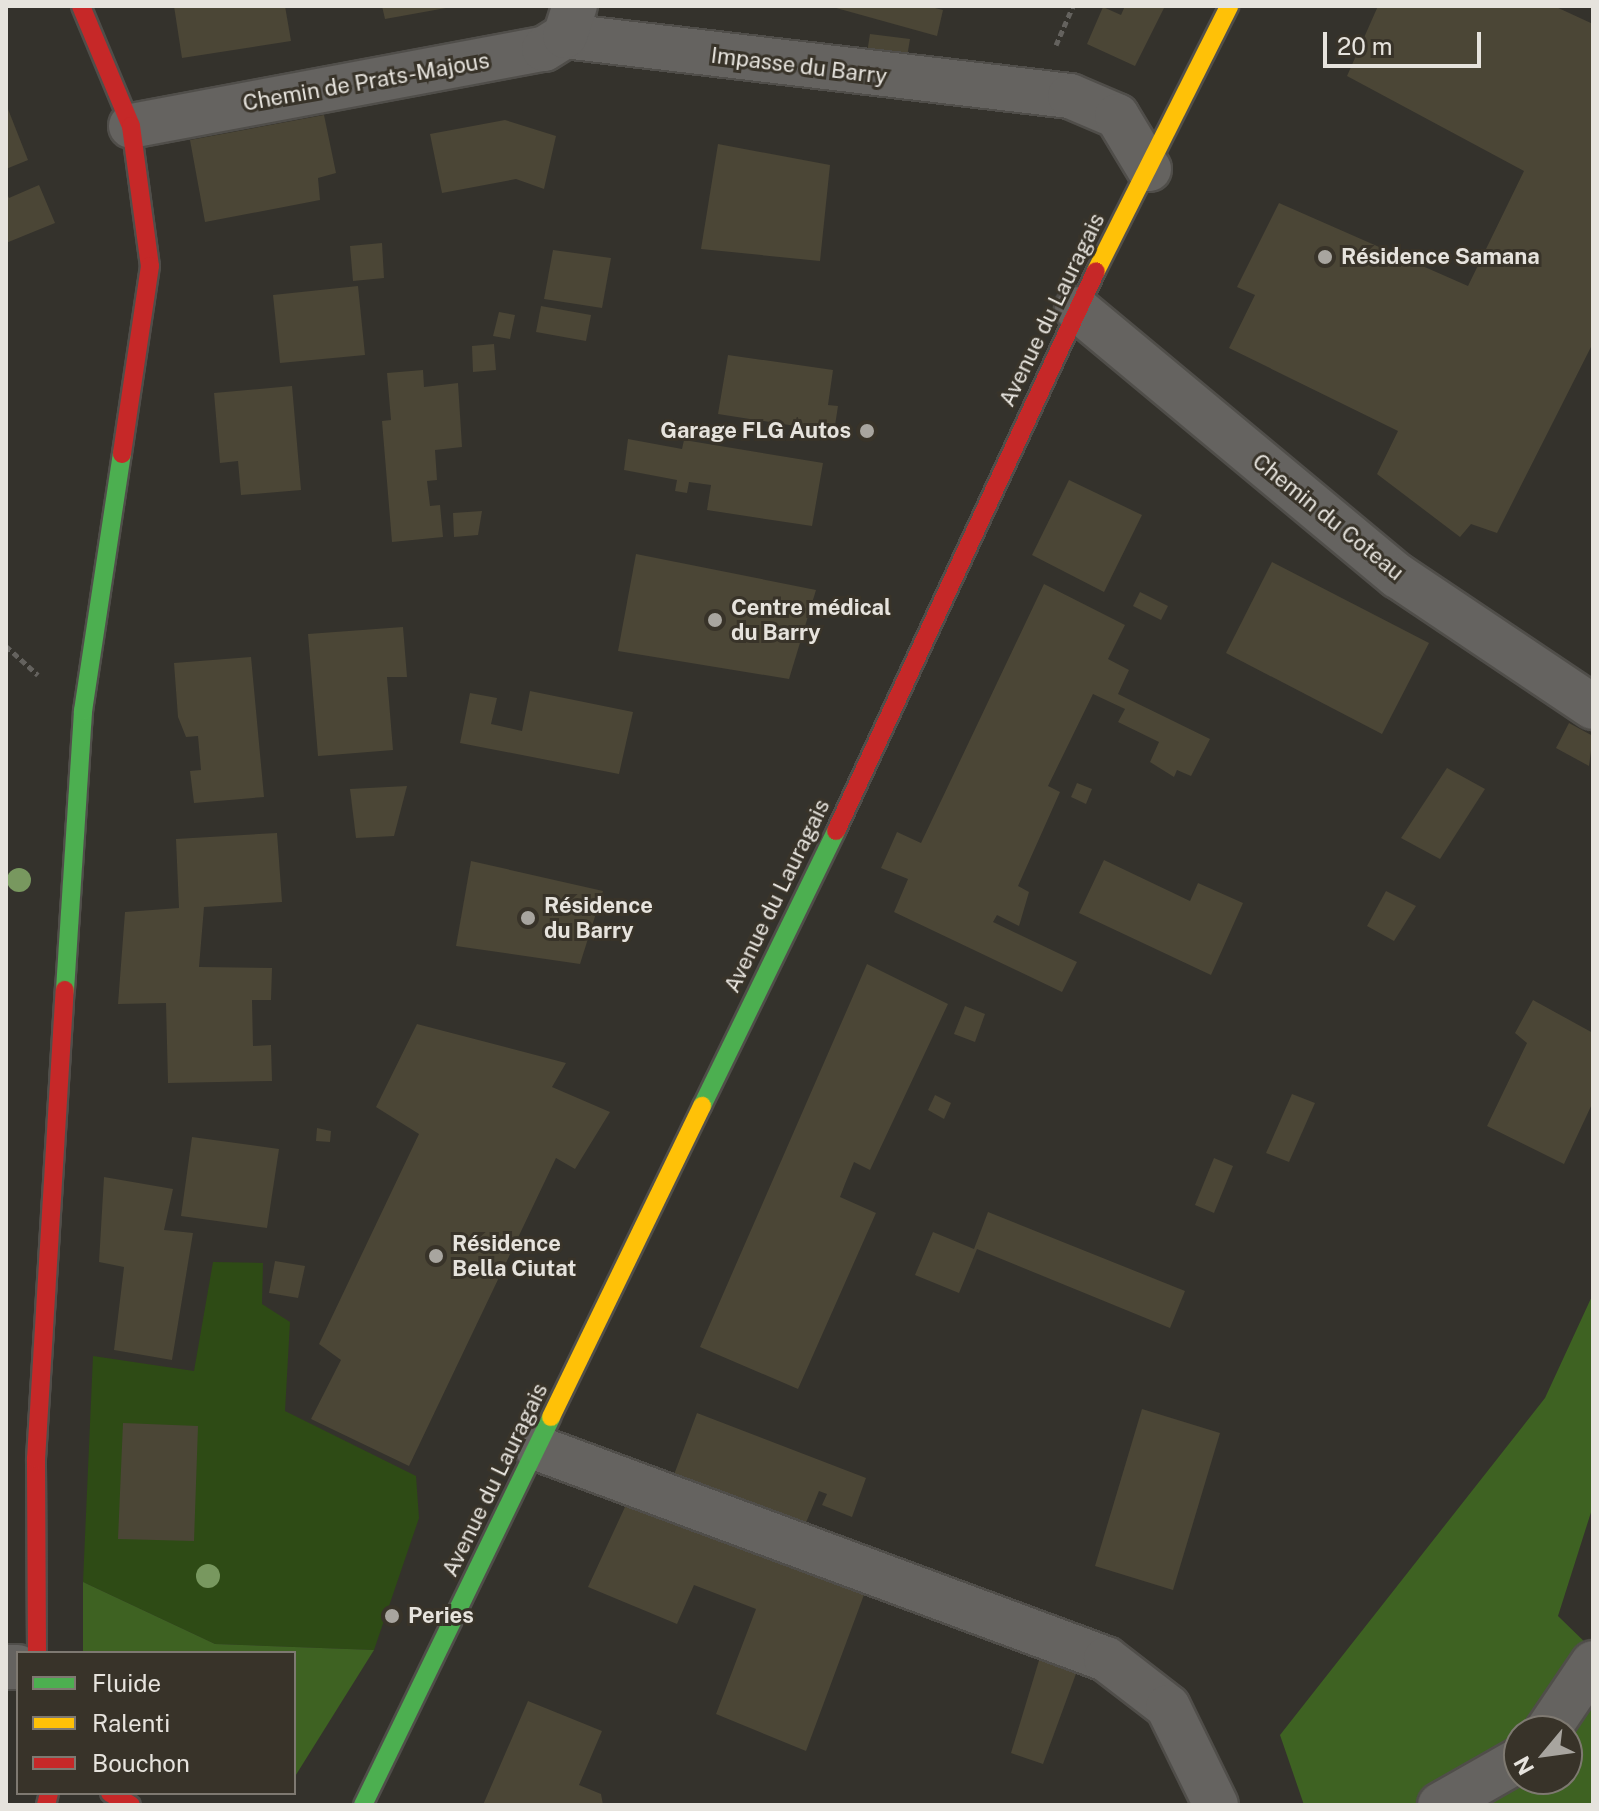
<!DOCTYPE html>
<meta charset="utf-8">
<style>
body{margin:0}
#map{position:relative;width:1599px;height:1811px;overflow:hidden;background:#34322c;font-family:"Public Sans",sans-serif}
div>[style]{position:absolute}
.green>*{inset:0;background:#2e4b15}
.forest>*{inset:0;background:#3e6222}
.building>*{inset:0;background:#4b4636}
.path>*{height:5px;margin-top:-2.5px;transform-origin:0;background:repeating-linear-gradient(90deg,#64625e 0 6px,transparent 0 10px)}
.roads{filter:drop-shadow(2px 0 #504e4a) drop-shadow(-2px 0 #504e4a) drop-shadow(0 2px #504e4a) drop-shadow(0 -2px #504e4a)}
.street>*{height:44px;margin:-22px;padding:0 22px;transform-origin:22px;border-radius:22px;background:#656360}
.fast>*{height:18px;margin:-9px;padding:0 9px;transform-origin:9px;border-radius:9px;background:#4caf50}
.slow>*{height:18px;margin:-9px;padding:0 9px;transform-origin:9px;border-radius:9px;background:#ffc107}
.jam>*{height:18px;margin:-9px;padding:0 9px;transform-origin:9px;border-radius:9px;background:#c62828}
.trees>*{width:24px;height:24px;margin:-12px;border-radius:50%;background:#78985f}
.dots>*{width:22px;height:22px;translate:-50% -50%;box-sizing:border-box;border:4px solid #383329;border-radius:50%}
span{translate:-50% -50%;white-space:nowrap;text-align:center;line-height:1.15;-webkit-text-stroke:6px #383329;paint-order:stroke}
.street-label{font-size:22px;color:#e6e3dd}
.poi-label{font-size:22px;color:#e6e3dd;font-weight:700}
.left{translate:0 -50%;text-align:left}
.right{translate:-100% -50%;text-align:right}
.frame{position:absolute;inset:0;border:8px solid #e6e3dd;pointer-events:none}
.legend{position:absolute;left:16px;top:1651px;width:280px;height:144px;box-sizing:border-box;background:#383329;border:2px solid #7e7971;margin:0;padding:10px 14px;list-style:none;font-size:24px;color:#e6e3dd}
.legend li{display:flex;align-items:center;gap:16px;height:40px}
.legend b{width:40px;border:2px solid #7e7971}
.north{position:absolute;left:1503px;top:1715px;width:80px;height:80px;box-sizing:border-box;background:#383329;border:2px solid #7e7971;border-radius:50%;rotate:241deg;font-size:22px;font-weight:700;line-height:32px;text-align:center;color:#e6e3dd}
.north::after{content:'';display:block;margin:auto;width:28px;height:36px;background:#a8a59f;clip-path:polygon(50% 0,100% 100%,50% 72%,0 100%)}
.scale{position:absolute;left:1323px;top:32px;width:158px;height:36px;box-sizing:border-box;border:4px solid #e6e3dd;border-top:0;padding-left:10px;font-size:24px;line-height:28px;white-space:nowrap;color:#e6e3dd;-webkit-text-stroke:6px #383329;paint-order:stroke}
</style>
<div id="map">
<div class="green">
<i style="clip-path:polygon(213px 1262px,263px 1263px,262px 1304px,290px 1322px,285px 1411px,416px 1476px,419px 1518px,374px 1650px,215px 1644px,83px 1582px,93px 1356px,194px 1371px)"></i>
</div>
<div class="forest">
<i style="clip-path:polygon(evenodd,1593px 1294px,1593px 1506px,1558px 1616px,1593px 1650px,1593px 1805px,1304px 1805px,1280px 1735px,1545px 1398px,1593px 1294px,1519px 1731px,1567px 1731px,1567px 1779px,1519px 1779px,1519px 1731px)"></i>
<i style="clip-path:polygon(83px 1582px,215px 1644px,374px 1650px,294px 1778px,294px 1653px,83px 1653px)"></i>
</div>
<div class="building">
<i style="clip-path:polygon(174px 6px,285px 6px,291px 41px,182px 58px)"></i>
<i style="clip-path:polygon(382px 6px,445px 6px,446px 8px,385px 19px)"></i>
<i style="clip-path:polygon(829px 6px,927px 6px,943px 10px,937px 36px)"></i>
<i style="clip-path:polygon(1125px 6px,1165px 6px,1135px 66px,1087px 44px,1103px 7px,1121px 15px)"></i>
<i style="clip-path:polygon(1378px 6px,1554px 6px,1593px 24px,1593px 343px,1497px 533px,1471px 524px,1460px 537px,1377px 474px,1398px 431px,1229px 348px,1255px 295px,1237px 287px,1279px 203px,1468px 286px,1524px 171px,1347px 76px)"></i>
<i style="clip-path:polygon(870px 34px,910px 39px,907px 57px,867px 53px)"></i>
<i style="clip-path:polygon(6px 104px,28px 160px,6px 169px)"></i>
<i style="clip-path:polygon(324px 115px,336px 173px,318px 178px,320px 200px,205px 222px,190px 140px)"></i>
<i style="clip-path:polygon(505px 120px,556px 136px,544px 189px,516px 179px,442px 193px,430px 134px)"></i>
<i style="clip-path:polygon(718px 144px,830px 165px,820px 261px,701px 249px)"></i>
<i style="clip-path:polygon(39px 185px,55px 223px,6px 243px,6px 192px,9px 198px)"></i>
<i style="clip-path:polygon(382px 243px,384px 278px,353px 281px,350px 246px)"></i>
<i style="clip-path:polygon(553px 250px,611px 258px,602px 308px,544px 299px)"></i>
<i style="clip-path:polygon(358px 286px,365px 355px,280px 363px,273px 295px)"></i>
<i style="clip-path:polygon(541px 306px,591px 315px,586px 341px,536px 332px)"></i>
<i style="clip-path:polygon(499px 312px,515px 315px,510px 339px,493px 336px)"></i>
<i style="clip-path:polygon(494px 344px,496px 370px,473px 372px,472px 346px)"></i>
<i style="clip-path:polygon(728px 355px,833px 370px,828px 405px,838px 406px,834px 432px,718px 414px)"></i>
<i style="clip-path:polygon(423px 370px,424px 387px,458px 383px,462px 447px,435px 450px,437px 480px,427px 481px,430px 506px,440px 505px,443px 537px,392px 542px,382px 421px,391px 420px,387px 373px)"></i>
<i style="clip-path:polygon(292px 386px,301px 490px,241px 495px,238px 461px,220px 463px,214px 393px)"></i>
<i style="clip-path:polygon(628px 439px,682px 449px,684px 440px,823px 463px,812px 526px,707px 510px,711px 485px,689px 482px,687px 493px,675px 491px,677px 480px,624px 470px)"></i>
<i style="clip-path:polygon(1069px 480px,1142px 515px,1104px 592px,1032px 555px)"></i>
<i style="clip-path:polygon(482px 511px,478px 535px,454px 537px,453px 513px)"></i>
<i style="clip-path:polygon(636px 554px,816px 590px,789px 679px,618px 651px)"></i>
<i style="clip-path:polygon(1272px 562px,1429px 643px,1382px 734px,1226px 653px)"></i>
<i style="clip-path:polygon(1044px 584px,1125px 625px,1108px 659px,1129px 670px,1118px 694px,1210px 739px,1191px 776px,1177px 770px,1174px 777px,1150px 762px,1159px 742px,1118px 722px,1125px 709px,1093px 694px,1048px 786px,1060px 792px,1018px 886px,1029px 892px,1019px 926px,997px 915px,993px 922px,1077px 962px,1062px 992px,894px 912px,908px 879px,881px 868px,897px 832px,921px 843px)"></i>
<i style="clip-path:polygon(1140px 592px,1168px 606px,1161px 620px,1133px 606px)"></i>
<i style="clip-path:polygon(403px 627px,407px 677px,387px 677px,393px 750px,318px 756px,308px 634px)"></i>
<i style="clip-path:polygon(251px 657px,264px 797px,194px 803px,190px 771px,201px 770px,198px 736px,186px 737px,178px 717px,174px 663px)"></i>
<i style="clip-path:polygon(530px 691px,633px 712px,619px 774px,460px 743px,470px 693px,497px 698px,491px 724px,522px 731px)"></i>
<i style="clip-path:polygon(1569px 723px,1593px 736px,1589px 766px,1556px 748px)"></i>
<i style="clip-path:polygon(1447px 768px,1485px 789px,1440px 859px,1401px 838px)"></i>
<i style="clip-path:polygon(1077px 783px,1092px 789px,1086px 804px,1071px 797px)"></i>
<i style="clip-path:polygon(407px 786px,394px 836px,356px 838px,350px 789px)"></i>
<i style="clip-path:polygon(277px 833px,282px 902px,204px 907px,199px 967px,272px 968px,271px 1000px,252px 1000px,253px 1046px,271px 1045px,272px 1081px,168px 1083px,166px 1003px,118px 1004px,125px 912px,179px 908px,176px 839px)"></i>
<i style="clip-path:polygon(1104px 860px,1190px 901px,1198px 883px,1243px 903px,1211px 975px,1079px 913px)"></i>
<i style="clip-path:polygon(471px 861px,603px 891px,580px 964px,456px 946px)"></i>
<i style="clip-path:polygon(1386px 891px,1416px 906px,1394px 941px,1367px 926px)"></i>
<i style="clip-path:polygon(867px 964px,948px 1004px,870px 1170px,854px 1162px,845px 1184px,840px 1197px,876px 1213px,798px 1389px,700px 1347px)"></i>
<i style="clip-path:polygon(1533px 1000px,1593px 1033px,1593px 1102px,1564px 1164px,1487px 1126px,1527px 1043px,1515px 1033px)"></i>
<i style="clip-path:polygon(965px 1006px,985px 1014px,975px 1042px,954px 1034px)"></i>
<i style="clip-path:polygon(417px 1024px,566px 1063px,552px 1087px,610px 1112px,575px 1169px,556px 1158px,409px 1466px,311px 1419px,341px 1360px,319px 1344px,419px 1134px,376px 1107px)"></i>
<i style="clip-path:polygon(1292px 1094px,1315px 1103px,1289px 1162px,1266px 1153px)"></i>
<i style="clip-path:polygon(935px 1095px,951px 1103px,944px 1119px,928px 1110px)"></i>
<i style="clip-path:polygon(317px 1128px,331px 1131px,330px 1142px,316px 1141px)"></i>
<i style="clip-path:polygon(192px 1137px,279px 1149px,267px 1228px,181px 1216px)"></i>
<i style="clip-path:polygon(1214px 1158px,1233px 1166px,1214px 1213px,1195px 1205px)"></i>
<i style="clip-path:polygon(104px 1177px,173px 1189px,164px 1230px,193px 1233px,172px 1360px,114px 1350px,124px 1267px,99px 1262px)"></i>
<i style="clip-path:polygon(988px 1212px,1185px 1291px,1170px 1328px,977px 1249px,959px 1293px,915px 1275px,933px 1232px,974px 1249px)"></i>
<i style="clip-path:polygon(275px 1261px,305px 1266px,298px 1298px,269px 1293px)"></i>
<i style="clip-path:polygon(1142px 1409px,1220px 1433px,1173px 1590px,1095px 1566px)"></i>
<i style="clip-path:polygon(697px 1413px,866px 1478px,852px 1517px,822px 1505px,827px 1494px,819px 1491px,805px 1525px,672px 1480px)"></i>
<i style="clip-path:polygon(123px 1423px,198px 1426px,194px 1541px,118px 1539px)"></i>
<i style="clip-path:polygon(631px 1494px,868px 1584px,806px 1751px,716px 1714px,756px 1609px,694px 1585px,677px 1624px,588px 1587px)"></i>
<i style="clip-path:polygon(1040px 1657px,1077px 1671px,1043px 1764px,1011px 1753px)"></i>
<i style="clip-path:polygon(528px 1701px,602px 1731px,579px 1785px,601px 1794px,603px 1805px,483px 1805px)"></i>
</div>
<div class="path">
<i style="left:1056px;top:45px;width:43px;rotate:-66.4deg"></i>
<i style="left:6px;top:646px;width:43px;rotate:42.2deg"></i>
</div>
<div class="roads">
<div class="street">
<i style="left:565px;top:36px;width:509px;rotate:6.78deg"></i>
<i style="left:1070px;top:96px;width:51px;rotate:23.1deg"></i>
<i style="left:1117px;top:116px;width:62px;rotate:58.9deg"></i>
<i style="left:131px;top:126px;width:420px;rotate:-10.6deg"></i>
<i style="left:544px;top:49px;width:25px;rotate:-32deg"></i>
<i style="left:565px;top:36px;width:32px;rotate:-72deg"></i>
<i style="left:1077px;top:309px;width:418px;rotate:39.8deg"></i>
<i style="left:1398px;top:576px;width:235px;rotate:33.9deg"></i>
<i style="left:537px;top:1448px;width:607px;rotate:20.35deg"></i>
<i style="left:1106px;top:1659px;width:78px;rotate:37.7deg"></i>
<i style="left:1168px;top:1707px;width:109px;rotate:63.9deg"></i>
<i style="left:6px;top:1667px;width:12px"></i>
<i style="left:1547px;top:1731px;width:82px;rotate:-55.9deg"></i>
<i style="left:1440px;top:1805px;width:91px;rotate:-29.7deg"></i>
</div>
<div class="fast">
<i style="left:65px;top:990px;width:280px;rotate:-86.3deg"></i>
<i style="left:83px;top:711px;width:260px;rotate:-81.4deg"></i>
<i style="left:702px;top:1106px;width:306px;rotate:-64deg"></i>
<i style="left:363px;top:1805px;width:431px;rotate:-64.1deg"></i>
</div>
<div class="slow">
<i style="left:1096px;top:271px;width:297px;rotate:-63.3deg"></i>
<i style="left:551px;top:1417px;width:346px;rotate:-64.1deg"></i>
</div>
<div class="jam">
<i style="left:81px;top:6px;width:130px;rotate:67.4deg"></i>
<i style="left:131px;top:126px;width:141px;rotate:82.3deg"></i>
<i style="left:150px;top:266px;width:190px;rotate:98.5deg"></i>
<i style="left:836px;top:831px;width:617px;rotate:-65.1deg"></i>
<i style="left:37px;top:1653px;width:194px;rotate:-90.3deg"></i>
<i style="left:36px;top:1459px;width:470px;rotate:-86.5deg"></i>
<i style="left:110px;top:1793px;width:24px;rotate:30deg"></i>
<i style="left:46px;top:1805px;width:12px;rotate:-76deg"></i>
</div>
</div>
<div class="trees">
<i style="left:19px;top:880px"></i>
<i style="left:208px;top:1576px"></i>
</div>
<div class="dots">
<i style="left:1325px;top:257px;background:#a8a59f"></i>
<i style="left:867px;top:431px;background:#a8a59f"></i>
<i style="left:715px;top:620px;background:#a8a59f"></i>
<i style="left:528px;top:918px;background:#a8a59f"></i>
<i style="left:436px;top:1256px;background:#a8a59f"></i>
<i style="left:392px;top:1616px;background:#a8a59f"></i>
</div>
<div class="street-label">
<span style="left:799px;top:66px;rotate:7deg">Impasse du Barry</span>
<span style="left:366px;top:82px;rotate:-10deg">Chemin de Prats-Majous</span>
<span style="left:1052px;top:310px;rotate:-64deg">Avenue du Lauragais</span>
<span style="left:1328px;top:517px;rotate:39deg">Chemin du Coteau</span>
<span style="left:777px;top:896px;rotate:-64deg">Avenue du Lauragais</span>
<span style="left:495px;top:1480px;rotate:-64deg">Avenue du Lauragais</span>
</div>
<div class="poi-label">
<span class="left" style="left:1341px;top:257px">Résidence Samana</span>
<span class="right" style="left:851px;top:431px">Garage FLG Autos</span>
<span class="left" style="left:731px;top:620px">Centre médical<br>du Barry</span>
<span class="left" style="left:544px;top:918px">Résidence<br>du Barry</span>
<span class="left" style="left:452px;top:1256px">Résidence<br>Bella Ciutat</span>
<span class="left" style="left:408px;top:1616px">Peries</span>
</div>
<div class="frame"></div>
<ul class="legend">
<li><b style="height:10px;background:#4caf50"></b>Fluide</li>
<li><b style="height:10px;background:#ffc107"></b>Ralenti</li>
<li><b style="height:10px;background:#c62828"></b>Bouchon</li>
</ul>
<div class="north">N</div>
<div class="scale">20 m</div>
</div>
